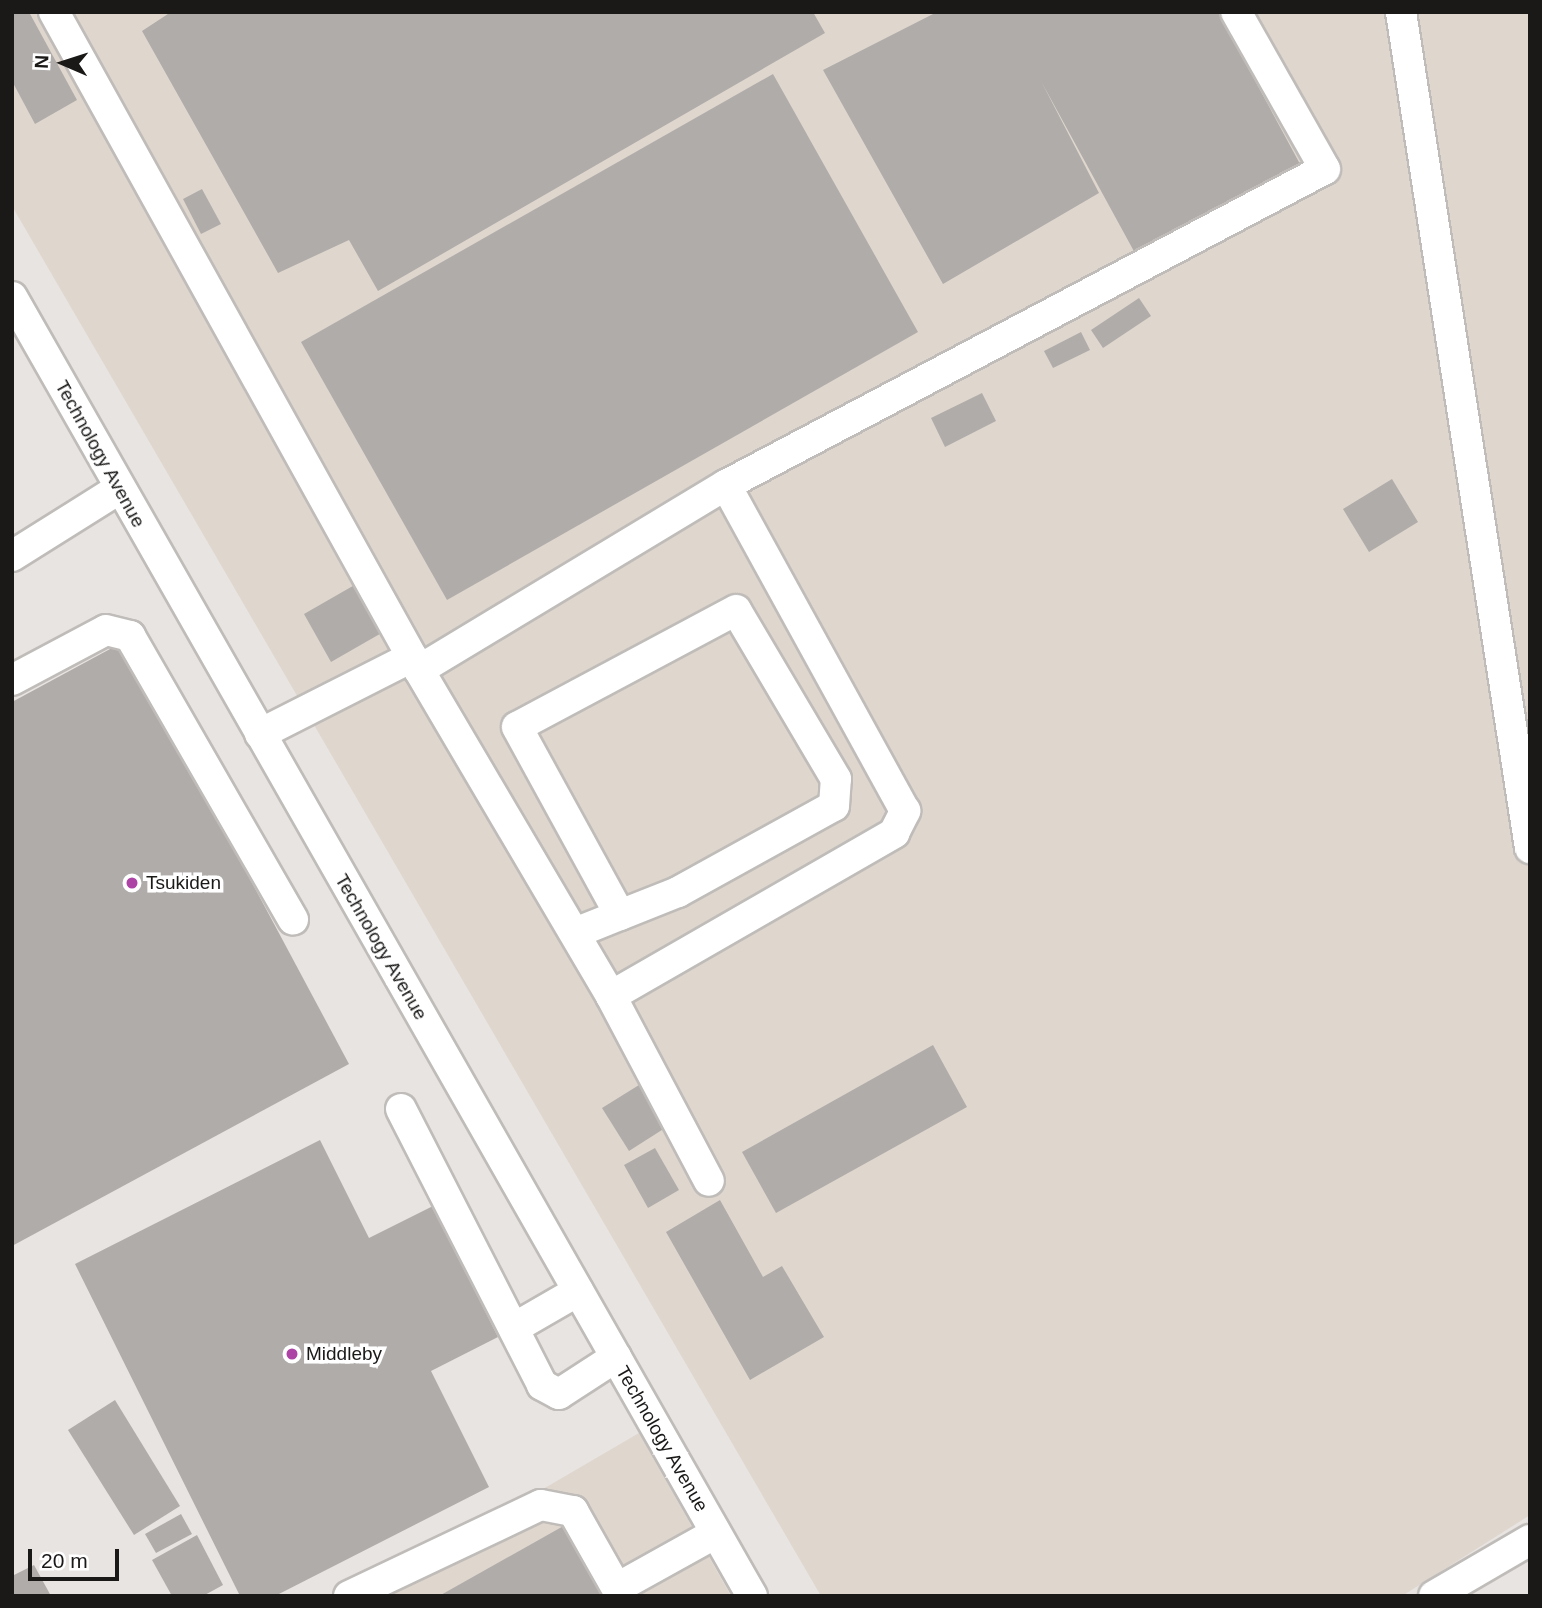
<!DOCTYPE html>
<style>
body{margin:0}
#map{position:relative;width:1542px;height:1608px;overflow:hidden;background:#e8e4e1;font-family:Arial,sans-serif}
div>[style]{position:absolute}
.built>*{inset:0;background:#dfd6cd}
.building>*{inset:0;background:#b0acaa}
.roads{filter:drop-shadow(2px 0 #bfbcb9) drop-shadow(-2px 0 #bfbcb9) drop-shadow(0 2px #bfbcb9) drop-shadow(0 -2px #bfbcb9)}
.minor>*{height:30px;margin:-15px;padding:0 15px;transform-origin:15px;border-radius:15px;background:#fff}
.dots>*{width:19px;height:19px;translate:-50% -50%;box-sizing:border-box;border:4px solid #fff;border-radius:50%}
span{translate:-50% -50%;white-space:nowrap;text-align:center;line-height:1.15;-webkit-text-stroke:7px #fff;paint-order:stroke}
.street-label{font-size:19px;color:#1a1918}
.poi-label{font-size:19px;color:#1a1918}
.left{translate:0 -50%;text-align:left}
.frame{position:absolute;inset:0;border:14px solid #1a1918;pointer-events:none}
.north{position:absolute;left:28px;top:28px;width:70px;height:70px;-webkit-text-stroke:5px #fff;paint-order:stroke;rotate:273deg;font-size:19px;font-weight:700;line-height:28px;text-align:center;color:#1a1918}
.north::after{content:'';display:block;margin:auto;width:24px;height:32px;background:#1a1918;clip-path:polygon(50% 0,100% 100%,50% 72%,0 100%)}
.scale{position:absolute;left:28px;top:1549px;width:91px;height:32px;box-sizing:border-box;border:4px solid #1a1918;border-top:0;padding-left:9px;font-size:21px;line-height:24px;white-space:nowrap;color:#1a1918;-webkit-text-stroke:5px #fff;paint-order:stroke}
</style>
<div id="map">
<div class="built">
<i style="clip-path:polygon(12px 12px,1530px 12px,1530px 1515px,1402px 1596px,821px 1596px,12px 206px)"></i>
<i style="clip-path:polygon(639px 1433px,731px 1596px,360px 1596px)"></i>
</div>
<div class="building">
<i style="clip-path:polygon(12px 12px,29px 12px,77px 100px,35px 124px,12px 81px)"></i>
<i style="clip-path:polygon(171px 12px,813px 12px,825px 33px,378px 291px,349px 240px,278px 273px,142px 31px)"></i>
<i style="clip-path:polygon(937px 12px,1218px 12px,1300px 164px,1136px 255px,1041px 81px,1099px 193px,943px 284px,823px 70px)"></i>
<i style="clip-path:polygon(773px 74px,918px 332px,447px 600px,301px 342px)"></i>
<i style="clip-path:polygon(202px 189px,221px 224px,201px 234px,183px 199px)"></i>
<i style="clip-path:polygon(1139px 298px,1151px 316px,1103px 348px,1091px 330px)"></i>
<i style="clip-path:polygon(1081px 332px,1090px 350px,1053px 368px,1044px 351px)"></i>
<i style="clip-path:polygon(982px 393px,996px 421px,945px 447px,931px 418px)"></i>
<i style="clip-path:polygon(1392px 479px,1418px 522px,1369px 552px,1343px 509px)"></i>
<i style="clip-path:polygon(358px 583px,385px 631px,331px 662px,304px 614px)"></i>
<i style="clip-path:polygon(123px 642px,349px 1064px,12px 1246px,12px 702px)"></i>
<i style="clip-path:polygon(933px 1045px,967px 1107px,776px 1213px,742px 1152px)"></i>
<i style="clip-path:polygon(639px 1085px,665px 1128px,629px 1151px,602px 1108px)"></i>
<i style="clip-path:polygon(320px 1140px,369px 1238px,433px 1206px,498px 1337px,431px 1371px,489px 1487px,275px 1596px,240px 1596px,75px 1264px)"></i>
<i style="clip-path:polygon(655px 1148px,679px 1190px,648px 1208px,624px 1165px)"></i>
<i style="clip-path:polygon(720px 1200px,763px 1277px,782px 1266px,824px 1337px,750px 1380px,666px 1232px)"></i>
<i style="clip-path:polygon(115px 1400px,180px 1506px,134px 1535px,68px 1430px)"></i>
<i style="clip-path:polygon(181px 1514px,192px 1534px,156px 1553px,145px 1534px)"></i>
<i style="clip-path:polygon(567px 1524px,607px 1596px,439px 1596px)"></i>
<i style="clip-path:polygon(197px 1535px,223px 1585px,203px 1596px,172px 1596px,152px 1560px)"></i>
<i style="clip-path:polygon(34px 1565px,51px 1596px,12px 1596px,12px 1576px)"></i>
</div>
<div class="roads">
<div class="minor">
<i style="left:54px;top:12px;width:738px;rotate:60.97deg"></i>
<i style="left:1401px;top:12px;width:846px;rotate:81.23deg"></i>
<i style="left:12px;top:297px;width:1495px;rotate:60.33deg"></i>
<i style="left:12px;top:556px;width:126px;rotate:-32.1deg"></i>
<i style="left:419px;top:670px;width:378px;rotate:59.5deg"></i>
<i style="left:611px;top:996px;width:209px;rotate:62.1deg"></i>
<i style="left:12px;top:680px;width:106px;rotate:-28deg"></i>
<i style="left:106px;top:630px;width:25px;rotate:14deg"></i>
<i style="left:130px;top:636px;width:327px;rotate:60.1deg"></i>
<i style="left:260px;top:734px;width:170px;rotate:-26.9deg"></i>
<i style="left:412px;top:657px;width:15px;rotate:62deg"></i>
<i style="left:419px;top:670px;width:358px;rotate:-31.1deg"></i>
<i style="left:726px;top:485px;width:677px;rotate:-27.81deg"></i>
<i style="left:1325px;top:169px;width:180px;rotate:-119.5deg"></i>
<i style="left:575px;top:933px;width:48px;rotate:-21.8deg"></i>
<i style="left:620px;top:915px;width:62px;rotate:-21.6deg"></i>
<i style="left:678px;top:892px;width:178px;rotate:-28.9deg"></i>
<i style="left:834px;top:806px;width:27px;rotate:-86deg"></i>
<i style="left:836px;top:779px;width:196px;rotate:-120.6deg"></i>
<i style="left:736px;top:610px;width:248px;rotate:151.9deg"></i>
<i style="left:517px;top:727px;width:214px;rotate:61.3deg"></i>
<i style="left:611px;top:996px;width:327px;rotate:-29.9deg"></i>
<i style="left:894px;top:833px;width:25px;rotate:-63deg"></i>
<i style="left:905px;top:811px;width:372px;rotate:-118.8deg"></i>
<i style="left:401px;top:1109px;width:310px;rotate:62.9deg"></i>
<i style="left:542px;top:1385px;width:19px;rotate:28deg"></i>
<i style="left:559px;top:1394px;width:68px;rotate:-33deg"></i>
<i style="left:514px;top:1328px;width:74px;rotate:-30deg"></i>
<i style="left:617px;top:1588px;width:113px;rotate:-29.1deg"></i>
<i style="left:349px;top:1596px;width:212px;rotate:-25.4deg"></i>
<i style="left:541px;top:1505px;width:33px;rotate:11deg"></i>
<i style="left:573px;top:1511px;width:98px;rotate:60.5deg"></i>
<i style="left:1434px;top:1596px;width:111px;rotate:-30.3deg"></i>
</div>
</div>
<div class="dots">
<i style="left:132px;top:883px;background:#ad44a5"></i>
<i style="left:292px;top:1354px;background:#ad44a5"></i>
</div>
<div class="street-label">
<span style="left:100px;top:454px;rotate:61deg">Technology Avenue</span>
<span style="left:381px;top:947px;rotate:60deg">Technology Avenue</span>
<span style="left:662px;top:1439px;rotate:60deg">Technology Avenue</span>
</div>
<div class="poi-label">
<span class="left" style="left:146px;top:883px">Tsukiden</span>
<span class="left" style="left:306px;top:1354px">Middleby</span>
</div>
<div class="frame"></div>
<div class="north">N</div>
<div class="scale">20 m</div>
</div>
